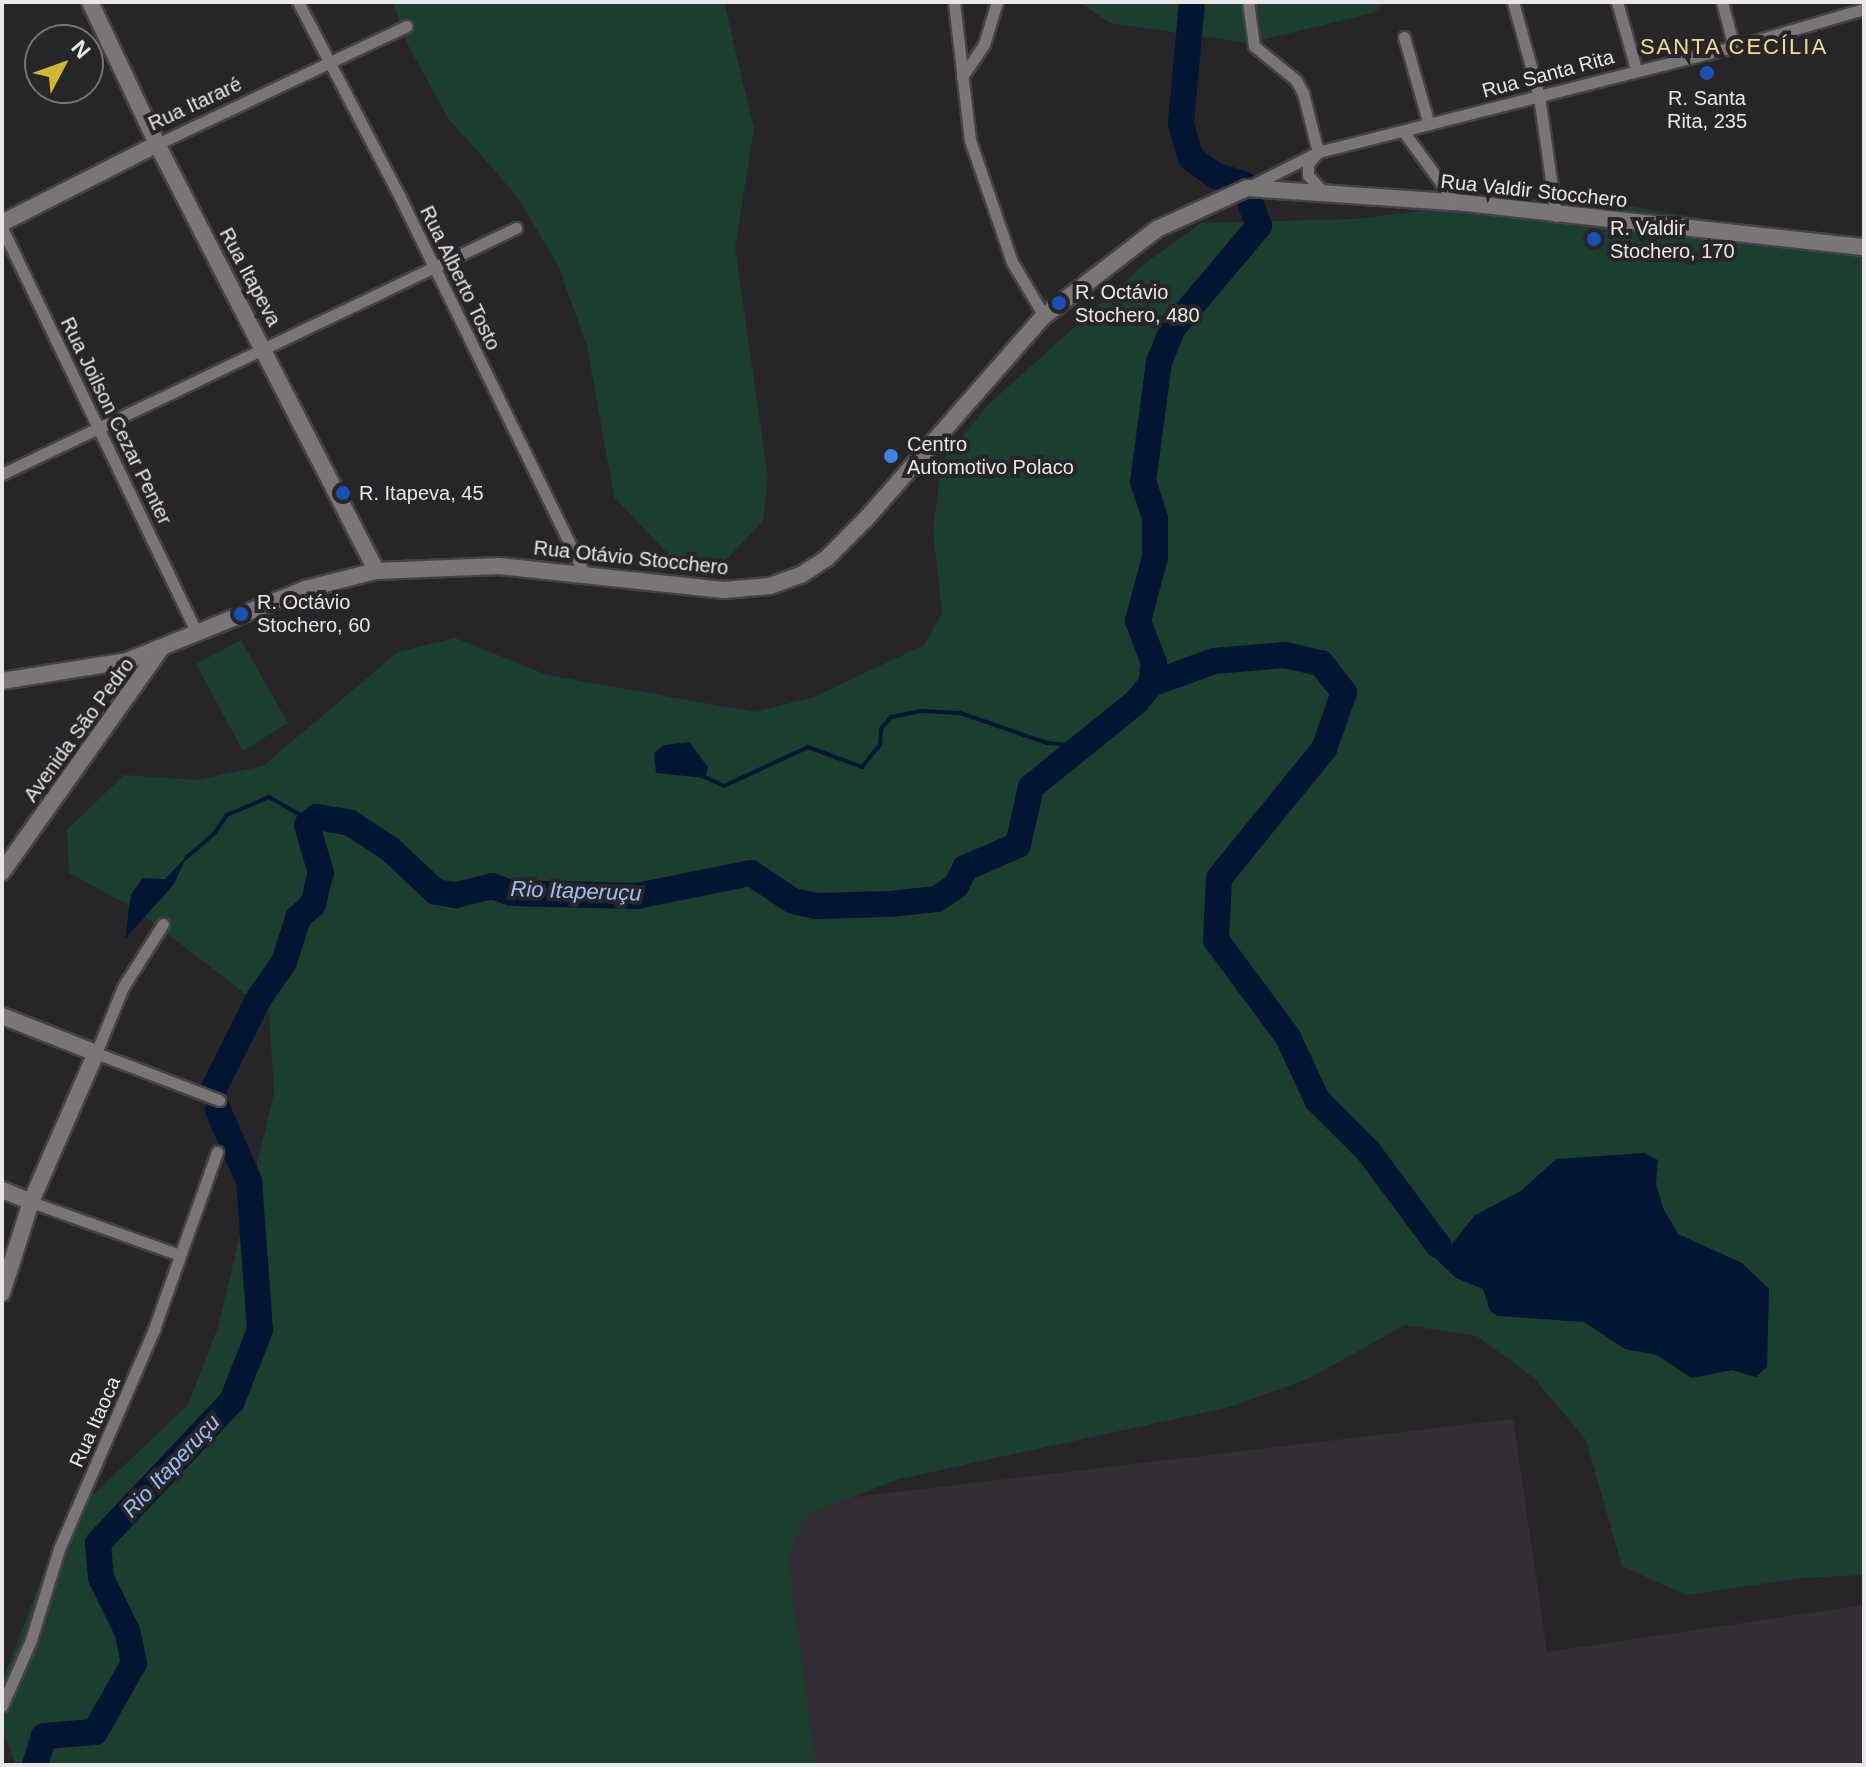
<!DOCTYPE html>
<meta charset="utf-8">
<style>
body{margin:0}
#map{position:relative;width:1866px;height:1767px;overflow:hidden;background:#282529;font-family:Helvetica,sans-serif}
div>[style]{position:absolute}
.built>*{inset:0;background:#352d35}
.green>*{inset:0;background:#1c3e2f}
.water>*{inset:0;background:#021633}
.stream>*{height:4px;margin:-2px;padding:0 2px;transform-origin:2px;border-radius:2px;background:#021633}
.river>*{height:26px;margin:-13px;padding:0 13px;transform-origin:13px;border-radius:13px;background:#021633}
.roads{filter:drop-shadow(2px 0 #454245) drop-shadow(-2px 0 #454245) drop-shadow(0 2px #454245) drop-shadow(0 -2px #454245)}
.street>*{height:11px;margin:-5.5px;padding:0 5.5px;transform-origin:5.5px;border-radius:5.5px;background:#797579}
.secondary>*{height:16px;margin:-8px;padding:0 8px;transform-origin:8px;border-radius:8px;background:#797579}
.dots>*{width:22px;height:22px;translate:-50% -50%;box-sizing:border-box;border:4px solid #282529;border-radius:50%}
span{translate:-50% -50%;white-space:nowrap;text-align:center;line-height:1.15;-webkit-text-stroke:8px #282529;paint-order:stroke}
.street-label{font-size:20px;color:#e9e7e9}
.poi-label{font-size:20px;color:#e9e7e9}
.left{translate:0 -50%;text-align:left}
.neighbourhood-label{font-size:22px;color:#f0df90;letter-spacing:2px}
.water-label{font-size:22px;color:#98c1fa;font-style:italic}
.frame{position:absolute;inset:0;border:4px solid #e9e7e9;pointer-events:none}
.north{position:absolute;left:24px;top:24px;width:80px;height:80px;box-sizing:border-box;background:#282529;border:2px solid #757376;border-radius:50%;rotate:49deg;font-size:22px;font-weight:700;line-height:32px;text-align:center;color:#e9e7e9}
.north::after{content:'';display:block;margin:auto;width:28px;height:36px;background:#d1b736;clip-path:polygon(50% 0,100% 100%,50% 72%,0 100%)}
</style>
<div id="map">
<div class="built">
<i style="clip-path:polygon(1513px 1419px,1547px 1652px,1864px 1605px,1864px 1765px,787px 1765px,746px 1510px)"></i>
</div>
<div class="green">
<i style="clip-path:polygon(393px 2px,724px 2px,754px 129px,735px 248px,768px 478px,763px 521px,722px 564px,673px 559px,614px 497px,587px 346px,558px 265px,516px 195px,448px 118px,408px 45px)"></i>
<i style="clip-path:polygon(1079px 2px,1386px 2px,1373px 13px,1248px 43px,1110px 23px)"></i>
<i style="clip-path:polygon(1524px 198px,1617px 204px,1864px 246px,1864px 1575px,1802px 1578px,1686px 1595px,1622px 1566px,1586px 1440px,1534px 1378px,1477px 1336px,1405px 1325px,1310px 1378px,1230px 1407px,899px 1479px,805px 1515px,788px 1559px,816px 1765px,16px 1765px,2px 1728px,2px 1683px,62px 1524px,188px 1405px,218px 1327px,274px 1093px,269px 1012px,134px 908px,69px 873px,67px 830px,124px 775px,197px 780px,263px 766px,398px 652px,455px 638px,547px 675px,755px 712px,814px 697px,924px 645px,942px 613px,933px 531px,942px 460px,990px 403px,1147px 262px,1201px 223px,1356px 219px)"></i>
<i style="clip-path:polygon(241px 640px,288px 723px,243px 751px,196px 664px)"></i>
</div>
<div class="water">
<i style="clip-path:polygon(689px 742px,708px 767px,705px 778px,656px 773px,654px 753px,664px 745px)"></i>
<i style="clip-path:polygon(187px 856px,174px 884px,125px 939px,131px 894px,143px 878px,165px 879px)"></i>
<i style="clip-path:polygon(1644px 1153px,1658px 1160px,1656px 1183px,1663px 1208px,1678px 1234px,1742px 1263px,1769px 1289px,1767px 1367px,1756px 1377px,1732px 1370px,1691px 1378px,1657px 1355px,1625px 1349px,1584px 1322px,1498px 1316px,1490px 1311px,1483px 1289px,1456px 1278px,1436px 1259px,1438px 1245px,1451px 1245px,1475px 1215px,1521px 1191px,1556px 1159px)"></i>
</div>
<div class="stream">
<i style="left:702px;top:776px;width:24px;rotate:24deg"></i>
<i style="left:724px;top:786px;width:93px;rotate:-24.9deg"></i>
<i style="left:808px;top:747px;width:58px;rotate:20.3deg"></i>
<i style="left:862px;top:767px;width:28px;rotate:-51deg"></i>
<i style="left:880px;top:745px;width:16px;rotate:-86deg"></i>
<i style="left:881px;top:729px;width:16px;rotate:-50deg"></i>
<i style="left:891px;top:717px;width:31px;rotate:-11deg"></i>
<i style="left:921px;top:711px;width:39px;rotate:3deg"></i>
<i style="left:960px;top:713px;width:92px;rotate:19deg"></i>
<i style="left:1047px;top:743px;width:33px;rotate:5deg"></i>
<i style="left:186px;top:858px;width:37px;rotate:-41deg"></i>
<i style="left:214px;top:834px;width:23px;rotate:-56deg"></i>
<i style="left:227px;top:815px;width:46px;rotate:-23.2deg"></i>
<i style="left:269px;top:797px;width:48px;rotate:29.7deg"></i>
</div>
<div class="river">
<i style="left:1192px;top:2px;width:122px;rotate:95.2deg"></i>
<i style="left:1181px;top:124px;width:35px;rotate:74deg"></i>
<i style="left:1191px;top:158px;width:29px;rotate:36deg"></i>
<i style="left:1214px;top:175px;width:31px;rotate:17deg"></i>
<i style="left:1151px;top:684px;width:67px;rotate:-20.1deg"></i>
<i style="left:1214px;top:661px;width:71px;rotate:-4.8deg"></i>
<i style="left:1285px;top:655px;width:37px;rotate:13deg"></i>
<i style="left:1321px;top:663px;width:37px;rotate:52deg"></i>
<i style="left:1344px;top:692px;width:60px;rotate:109.3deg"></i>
<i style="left:1324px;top:749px;width:166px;rotate:129.1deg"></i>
<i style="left:1219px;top:878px;width:62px;rotate:92.8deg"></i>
<i style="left:1216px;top:940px;width:121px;rotate:53.4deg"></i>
<i style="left:1288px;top:1037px;width:69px;rotate:65.3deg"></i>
<i style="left:1317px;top:1100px;width:74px;rotate:45deg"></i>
<i style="left:1369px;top:1152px;width:116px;rotate:53.4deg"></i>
<i style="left:213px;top:1090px;width:103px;rotate:-63.4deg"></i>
<i style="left:259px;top:998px;width:44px;rotate:-55.2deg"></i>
<i style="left:284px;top:962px;width:46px;rotate:-72.3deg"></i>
<i style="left:298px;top:918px;width:21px;rotate:-43deg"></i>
<i style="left:313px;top:904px;width:32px;rotate:-76deg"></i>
<i style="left:321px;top:873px;width:50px;rotate:-106.3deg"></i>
<i style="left:307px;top:825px;width:13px;rotate:-39deg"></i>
<i style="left:317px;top:817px;width:34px;rotate:10deg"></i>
<i style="left:350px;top:823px;width:48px;rotate:33deg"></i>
<i style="left:390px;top:849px;width:63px;rotate:43.1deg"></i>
<i style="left:436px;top:892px;width:20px;rotate:9deg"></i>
<i style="left:456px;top:895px;width:37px;rotate:-14deg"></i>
<i style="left:492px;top:886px;width:20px;rotate:20deg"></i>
<i style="left:511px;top:893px;width:126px;rotate:1.4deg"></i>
<i style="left:637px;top:896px;width:116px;rotate:-11.4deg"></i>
<i style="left:751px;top:873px;width:50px;rotate:33.7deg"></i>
<i style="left:793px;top:901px;width:24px;rotate:12deg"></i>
<i style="left:816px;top:906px;width:74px;rotate:-1.5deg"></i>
<i style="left:890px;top:904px;width:47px;rotate:-6.1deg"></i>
<i style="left:937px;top:899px;width:23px;rotate:-34deg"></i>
<i style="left:956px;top:886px;width:20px;rotate:-63deg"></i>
<i style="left:965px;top:868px;width:58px;rotate:-23.5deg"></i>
<i style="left:1018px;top:845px;width:59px;rotate:-77.4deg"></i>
<i style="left:1031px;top:787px;width:135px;rotate:-39deg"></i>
<i style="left:1136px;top:702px;width:23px;rotate:-50deg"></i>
<i style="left:1151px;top:684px;width:21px;rotate:-82deg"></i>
<i style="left:1154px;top:663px;width:45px;rotate:-110.9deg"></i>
<i style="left:1138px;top:621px;width:66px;rotate:-75.1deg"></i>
<i style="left:1155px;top:557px;width:39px;rotate:-90deg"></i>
<i style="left:1155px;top:518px;width:38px;rotate:-108deg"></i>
<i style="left:1143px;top:482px;width:121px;rotate:-82.4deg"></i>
<i style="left:1159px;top:362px;width:35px;rotate:-68deg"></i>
<i style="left:1172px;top:329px;width:135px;rotate:-49.8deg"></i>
<i style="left:1259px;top:226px;width:26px;rotate:-111deg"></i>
<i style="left:35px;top:1765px;width:30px;rotate:-73deg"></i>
<i style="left:44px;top:1736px;width:51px;rotate:-4.5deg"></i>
<i style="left:95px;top:1732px;width:79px;rotate:-60.5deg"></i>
<i style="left:134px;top:1663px;width:33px;rotate:-102deg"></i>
<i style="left:127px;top:1631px;width:59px;rotate:-116.1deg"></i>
<i style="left:101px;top:1578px;width:35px;rotate:-95deg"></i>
<i style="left:98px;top:1543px;width:195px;rotate:-46.7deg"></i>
<i style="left:232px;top:1401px;width:76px;rotate:-68.5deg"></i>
<i style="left:260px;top:1330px;width:149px;rotate:-94.2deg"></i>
<i style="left:249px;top:1181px;width:77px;rotate:-113.6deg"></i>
</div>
<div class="roads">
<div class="street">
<i style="left:298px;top:2px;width:213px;rotate:62.4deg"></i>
<i style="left:397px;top:191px;width:424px;rotate:63.9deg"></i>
<i style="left:954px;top:2px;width:139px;rotate:83.4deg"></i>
<i style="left:970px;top:140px;width:129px;rotate:71deg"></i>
<i style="left:1012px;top:262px;width:63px;rotate:59.3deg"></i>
<i style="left:1248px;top:2px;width:44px;rotate:82.2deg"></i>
<i style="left:1254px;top:46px;width:54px;rotate:39deg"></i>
<i style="left:1296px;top:80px;width:15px;rotate:62deg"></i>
<i style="left:1303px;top:93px;width:61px;rotate:75.7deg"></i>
<i style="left:1318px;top:152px;width:16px;rotate:130deg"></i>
<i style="left:1308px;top:164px;width:11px;rotate:90deg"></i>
<i style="left:1308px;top:175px;width:23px;rotate:49deg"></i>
<i style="left:1513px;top:2px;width:98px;rotate:74.5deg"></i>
<i style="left:1539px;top:96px;width:121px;rotate:81.9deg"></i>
<i style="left:1617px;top:2px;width:70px;rotate:74.2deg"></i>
<i style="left:1722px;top:2px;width:47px;rotate:75.1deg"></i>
<i style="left:1404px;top:37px;width:91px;rotate:74.1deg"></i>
<i style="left:962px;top:77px;width:40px;rotate:-56deg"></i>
<i style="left:984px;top:44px;width:44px;rotate:-72.8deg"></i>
<i style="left:1403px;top:131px;width:88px;rotate:53.8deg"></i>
<i style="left:157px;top:144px;width:276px;rotate:-25.3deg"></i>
<i style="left:1247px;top:188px;width:80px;rotate:-26.9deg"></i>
<i style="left:1318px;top:152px;width:429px;rotate:-14.2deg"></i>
<i style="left:1734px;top:47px;width:135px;rotate:-16.3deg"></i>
<i style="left:2px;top:228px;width:447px;rotate:64.3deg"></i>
<i style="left:2px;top:474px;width:570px;rotate:-25.58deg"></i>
<i style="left:163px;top:924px;width:75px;rotate:122.4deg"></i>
<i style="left:123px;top:987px;width:71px;rotate:112.2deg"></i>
<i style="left:96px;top:1053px;width:132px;rotate:20.9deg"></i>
<i style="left:31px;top:1202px;width:158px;rotate:19.6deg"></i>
<i style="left:2px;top:1706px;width:72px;rotate:-66.3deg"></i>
<i style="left:31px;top:1640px;width:95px;rotate:-72.9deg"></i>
<i style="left:59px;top:1549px;width:240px;rotate:-66.6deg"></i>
<i style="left:154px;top:1329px;width:188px;rotate:-70.4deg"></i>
</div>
<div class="secondary">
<i style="left:90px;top:2px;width:157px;rotate:64.7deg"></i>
<i style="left:157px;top:144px;width:480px;rotate:62.8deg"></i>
<i style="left:2px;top:223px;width:174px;rotate:-27deg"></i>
<i style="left:2px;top:681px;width:127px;rotate:-9.1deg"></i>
<i style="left:127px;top:661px;width:192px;rotate:-22deg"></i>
<i style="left:305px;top:589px;width:73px;rotate:-14.2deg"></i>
<i style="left:376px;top:571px;width:123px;rotate:-2.3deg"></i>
<i style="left:499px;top:566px;width:226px;rotate:6.1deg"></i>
<i style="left:724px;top:590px;width:46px;rotate:-5deg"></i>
<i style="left:770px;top:586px;width:33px;rotate:-20deg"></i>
<i style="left:801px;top:575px;width:31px;rotate:-33deg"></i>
<i style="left:827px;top:558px;width:55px;rotate:-45deg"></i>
<i style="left:866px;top:519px;width:270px;rotate:-48.8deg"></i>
<i style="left:1044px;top:316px;width:143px;rotate:-37.6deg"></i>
<i style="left:1157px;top:229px;width:99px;rotate:-24.5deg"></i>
<i style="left:1247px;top:188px;width:208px;rotate:3.9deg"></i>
<i style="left:1455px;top:202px;width:411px;rotate:6.3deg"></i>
<i style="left:2px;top:872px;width:272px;rotate:-54.6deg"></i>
<i style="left:2px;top:1016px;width:101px;rotate:21.5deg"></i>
<i style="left:96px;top:1053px;width:163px;rotate:113.6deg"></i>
<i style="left:31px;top:1202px;width:96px;rotate:107.7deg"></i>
<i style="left:2px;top:1190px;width:31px;rotate:22deg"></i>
</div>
</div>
<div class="dots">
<i style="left:1707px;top:73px;background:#1a4fb4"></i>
<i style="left:1594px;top:239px;background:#1a4fb4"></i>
<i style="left:1059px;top:303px;background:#1a4fb4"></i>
<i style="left:891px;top:456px;background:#3f7fe0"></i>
<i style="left:343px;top:493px;background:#1a4fb4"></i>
<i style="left:241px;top:614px;background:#1a4fb4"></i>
</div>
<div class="street-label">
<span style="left:1548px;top:74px;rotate:-15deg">Rua Santa Rita</span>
<span style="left:195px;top:104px;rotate:-25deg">Rua Itararé</span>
<span style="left:1534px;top:191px;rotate:6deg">Rua Valdir Stocchero</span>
<span style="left:250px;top:277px;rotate:62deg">Rua Itapeva</span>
<span style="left:460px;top:278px;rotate:64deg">Rua Alberto Tosto</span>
<span style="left:116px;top:421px;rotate:64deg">Rua Joilson Cezar Penter</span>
<span style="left:631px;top:558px;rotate:6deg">Rua Otávio Stocchero</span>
<span style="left:79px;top:730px;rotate:-54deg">Avenida São Pedro</span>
<span style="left:95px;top:1422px;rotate:-66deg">Rua Itaoca</span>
</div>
<div class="poi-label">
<span style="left:1707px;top:110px">R. Santa<br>Rita, 235</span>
<span class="left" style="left:1610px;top:240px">R. Valdir<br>Stochero, 170</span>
<span class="left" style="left:1075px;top:304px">R. Octávio<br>Stochero, 480</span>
<span class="left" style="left:907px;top:456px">Centro<br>Automotivo Polaco</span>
<span class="left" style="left:359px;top:493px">R. Itapeva, 45</span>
<span class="left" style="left:257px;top:614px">R. Octávio<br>Stochero, 60</span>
</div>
<div class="neighbourhood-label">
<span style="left:1734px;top:47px">SANTA CECÍLIA</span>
</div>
<div class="water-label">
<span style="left:576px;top:891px;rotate:2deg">Rio Itaperuçu</span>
<span style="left:171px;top:1466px;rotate:-47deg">Rio Itaperuçu</span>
</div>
<div class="frame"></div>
<div class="north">N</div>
</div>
